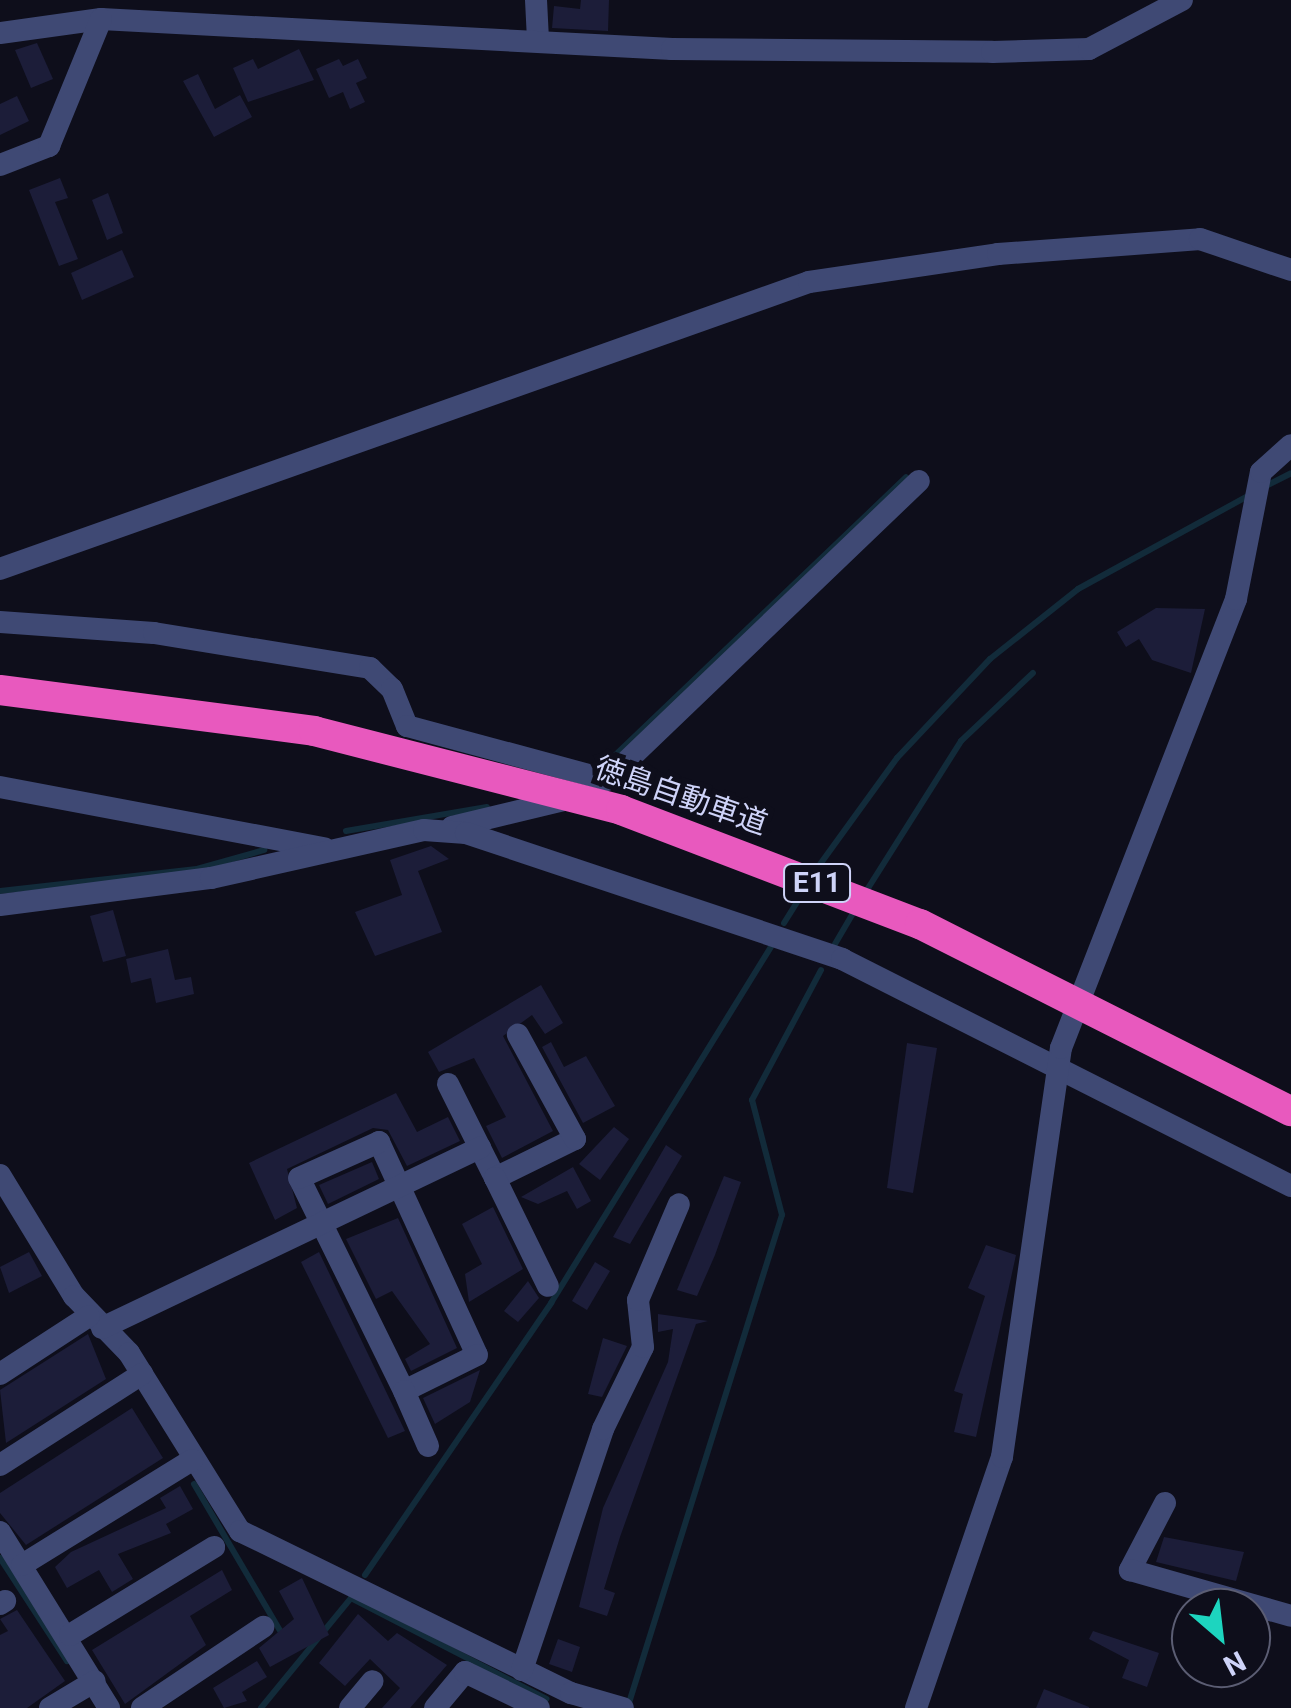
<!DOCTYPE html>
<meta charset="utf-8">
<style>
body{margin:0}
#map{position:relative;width:1291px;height:1708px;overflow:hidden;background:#0e0e1b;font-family:Roboto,"Noto Sans JP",sans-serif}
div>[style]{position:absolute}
.stream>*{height:6px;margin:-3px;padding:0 3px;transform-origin:3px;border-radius:3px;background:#122b3a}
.building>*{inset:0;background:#1c1d39}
.minor>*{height:22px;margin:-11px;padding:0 11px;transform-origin:11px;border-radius:11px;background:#3f4974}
.highway>*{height:30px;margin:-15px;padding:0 15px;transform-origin:15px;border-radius:15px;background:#e859be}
span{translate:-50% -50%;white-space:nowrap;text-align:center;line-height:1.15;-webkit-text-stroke:10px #0e0e1b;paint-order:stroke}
.shield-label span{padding:2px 8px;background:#0e0e1b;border:2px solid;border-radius:8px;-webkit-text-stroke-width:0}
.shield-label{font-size:28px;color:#ced3f8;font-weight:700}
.street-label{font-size:30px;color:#ced3f8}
.north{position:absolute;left:1171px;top:1588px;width:100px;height:100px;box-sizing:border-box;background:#0e0e1b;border:2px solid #5b5d73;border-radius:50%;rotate:152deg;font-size:28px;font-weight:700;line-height:40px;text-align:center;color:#ced3f8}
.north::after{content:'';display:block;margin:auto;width:35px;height:45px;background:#1dd5bf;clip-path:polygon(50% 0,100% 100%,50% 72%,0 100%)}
</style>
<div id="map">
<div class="stream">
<i style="left:1266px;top:486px;width:28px;rotate:-27deg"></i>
<i style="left:606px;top:764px;width:415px;rotate:-43.7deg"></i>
<i style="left:346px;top:831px;width:143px;rotate:-9.7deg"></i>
<i style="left:813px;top:874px;width:143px;rotate:-54.1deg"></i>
<i style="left:897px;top:758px;width:136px;rotate:-46.8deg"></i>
<i style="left:990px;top:659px;width:112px;rotate:-38.5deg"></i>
<i style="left:1078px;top:589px;width:196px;rotate:-28.7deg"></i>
<i style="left:0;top:891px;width:198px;rotate:-6.4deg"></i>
<i style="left:197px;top:869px;width:70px;rotate:-15.8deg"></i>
<i style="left:865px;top:893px;width:180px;rotate:-57.7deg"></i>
<i style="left:961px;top:741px;width:99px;rotate:-43.4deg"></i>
<i style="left:784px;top:923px;width:40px;rotate:-58deg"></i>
<i style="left:835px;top:944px;width:42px;rotate:-59.7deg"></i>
<i style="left:194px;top:1484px;width:176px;rotate:59.6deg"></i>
<i style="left:0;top:1558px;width:123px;rotate:57deg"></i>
<i style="left:365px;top:1575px;width:330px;rotate:-55.6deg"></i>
<i style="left:551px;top:1303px;width:418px;rotate:-58.3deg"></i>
<i style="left:628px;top:1706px;width:515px;rotate:-72.59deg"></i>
<i style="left:782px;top:1215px;width:119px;rotate:-104.6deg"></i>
<i style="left:752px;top:1100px;width:147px;rotate:-62deg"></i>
<i style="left:261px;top:1708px;width:142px;rotate:-50.7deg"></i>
<i style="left:351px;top:1598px;width:220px;rotate:27.3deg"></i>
</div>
<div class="building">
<i style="clip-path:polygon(581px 0,609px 0,608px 31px,552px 28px,554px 6px,580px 9px)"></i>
<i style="clip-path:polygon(37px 43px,53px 79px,31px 88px,15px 50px)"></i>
<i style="clip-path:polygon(299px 49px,314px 80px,248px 102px,233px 68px,253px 59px,258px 69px)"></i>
<i style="clip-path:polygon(339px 59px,343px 66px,358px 59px,367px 78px,356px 83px,365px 102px,350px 109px,343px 92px,329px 98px,316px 69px)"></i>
<i style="clip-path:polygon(198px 74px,215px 109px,240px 95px,252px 117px,214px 137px,183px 81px)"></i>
<i style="clip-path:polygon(17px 96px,29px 121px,0 135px,0 104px)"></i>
<i style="clip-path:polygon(60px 178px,68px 198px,55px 202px,78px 259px,59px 266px,29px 190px)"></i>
<i style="clip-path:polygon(108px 193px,123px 233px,107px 240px,92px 200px)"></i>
<i style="clip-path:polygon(122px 250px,134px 277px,82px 300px,71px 273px)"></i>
<i style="clip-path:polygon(1156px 608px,1205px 609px,1191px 673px,1152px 660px,1139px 639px,1126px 647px,1117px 632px)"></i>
<i style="clip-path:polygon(431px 846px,449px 859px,418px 871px,442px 932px,375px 956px,355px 912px,402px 895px,390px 860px)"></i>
<i style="clip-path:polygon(113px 910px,126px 956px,103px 962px,90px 916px)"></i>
<i style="clip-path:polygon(168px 949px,175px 980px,191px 977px,194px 994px,156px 1003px,151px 978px,131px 983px,126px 959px)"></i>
<i style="clip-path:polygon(541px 985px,563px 1023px,545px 1034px,532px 1015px,503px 1036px,553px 1131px,502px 1158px,486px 1126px,506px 1117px,474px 1058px,439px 1072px,428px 1052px)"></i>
<i style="clip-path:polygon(551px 1042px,564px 1067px,586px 1056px,615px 1106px,583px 1123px,542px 1047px)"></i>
<i style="clip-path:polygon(907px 1043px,937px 1048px,913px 1193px,887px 1188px)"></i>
<i style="clip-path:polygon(396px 1093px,417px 1132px,448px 1117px,460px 1141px,407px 1166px,388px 1130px,373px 1128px,287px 1169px,297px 1208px,275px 1220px,249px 1163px)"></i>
<i style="clip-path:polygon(614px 1127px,629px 1139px,600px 1180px,579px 1164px)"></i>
<i style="clip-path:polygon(666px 1145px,682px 1156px,630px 1244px,613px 1237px)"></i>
<i style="clip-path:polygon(372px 1162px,379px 1179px,328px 1204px,319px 1185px)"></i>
<i style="clip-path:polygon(573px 1167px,591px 1201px,577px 1209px,567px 1191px,538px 1204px,521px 1197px)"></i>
<i style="clip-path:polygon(724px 1176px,741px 1182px,715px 1255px,697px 1296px,677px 1290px)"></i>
<i style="clip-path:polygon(493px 1207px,523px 1269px,469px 1302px,465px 1274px,482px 1264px,462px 1224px)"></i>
<i style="clip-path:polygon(398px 1218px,457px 1348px,411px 1371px,405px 1359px,430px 1344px,392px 1291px,376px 1299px,346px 1239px)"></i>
<i style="clip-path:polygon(986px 1245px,1016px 1255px,976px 1437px,954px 1432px,963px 1394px,954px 1391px,985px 1296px,968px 1288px)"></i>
<i style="clip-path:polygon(29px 1252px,42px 1276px,9px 1293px,0 1267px)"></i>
<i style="clip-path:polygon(319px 1252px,405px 1431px,388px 1438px,301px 1262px)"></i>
<i style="clip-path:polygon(595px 1262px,610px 1271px,587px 1310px,572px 1301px)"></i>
<i style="clip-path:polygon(528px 1281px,539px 1298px,518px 1322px,504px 1311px)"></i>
<i style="clip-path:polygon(658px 1314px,708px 1321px,696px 1324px,620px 1537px,604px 1589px,615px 1593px,607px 1616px,579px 1607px,603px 1508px,668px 1362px,673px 1329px,658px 1332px)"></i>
<i style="clip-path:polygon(88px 1334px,106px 1379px,6px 1443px,0 1390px)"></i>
<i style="clip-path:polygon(603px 1338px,627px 1346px,602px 1397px,588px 1394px)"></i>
<i style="clip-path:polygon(480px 1370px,470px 1402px,435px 1424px,423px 1398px)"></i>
<i style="clip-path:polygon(132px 1408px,163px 1458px,26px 1545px,0 1513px,0 1493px)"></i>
<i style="clip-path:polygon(180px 1486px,193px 1509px,166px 1524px,171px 1533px,118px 1554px,133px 1579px,112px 1592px,99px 1570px,67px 1588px,55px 1567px,71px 1552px,166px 1508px,160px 1498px)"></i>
<i style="clip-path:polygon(1164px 1537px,1244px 1552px,1236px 1581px,1156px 1562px)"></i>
<i style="clip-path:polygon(222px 1570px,232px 1590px,190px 1616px,206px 1645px,125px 1704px,92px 1650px)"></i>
<i style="clip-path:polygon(302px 1578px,329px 1635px,270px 1667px,259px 1648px,294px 1619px,279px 1591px)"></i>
<i style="clip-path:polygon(17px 1610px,65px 1681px,27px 1708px,0 1708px,0 1635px,8px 1631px,0 1619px)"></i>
<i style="clip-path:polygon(358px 1614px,388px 1641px,397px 1633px,447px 1665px,410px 1708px,382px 1708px,400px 1688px,370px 1659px,345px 1686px,319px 1663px)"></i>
<i style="clip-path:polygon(1093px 1631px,1159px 1653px,1147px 1687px,1122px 1678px,1129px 1660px,1089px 1639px)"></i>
<i style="clip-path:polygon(558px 1639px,580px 1647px,572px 1672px,549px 1664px)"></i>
<i style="clip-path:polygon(257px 1661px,267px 1677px,242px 1692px,247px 1701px,224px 1708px,213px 1688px)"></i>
<i style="clip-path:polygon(1044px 1689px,1089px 1707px,1089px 1708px,1036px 1708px)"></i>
</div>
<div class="minor">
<i style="left:536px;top:0;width:40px;rotate:87.1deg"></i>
<i style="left:0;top:33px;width:102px;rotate:-7.9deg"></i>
<i style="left:101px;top:19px;width:572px;rotate:3.01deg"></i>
<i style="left:672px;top:49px;width:320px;rotate:0.5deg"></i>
<i style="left:992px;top:52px;width:97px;rotate:-1.8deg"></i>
<i style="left:1089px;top:49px;width:105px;rotate:-27.8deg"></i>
<i style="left:0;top:165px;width:53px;rotate:-21.2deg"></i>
<i style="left:49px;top:146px;width:137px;rotate:-67.7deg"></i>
<i style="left:0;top:569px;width:858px;rotate:-19.53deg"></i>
<i style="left:809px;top:282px;width:191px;rotate:-8.4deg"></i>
<i style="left:998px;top:254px;width:203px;rotate:-4.2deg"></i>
<i style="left:1200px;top:239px;width:96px;rotate:18.8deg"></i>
<i style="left:0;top:622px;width:154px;rotate:4.1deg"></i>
<i style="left:154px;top:633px;width:219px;rotate:9.2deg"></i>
<i style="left:370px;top:668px;width:30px;rotate:44deg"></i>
<i style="left:392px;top:689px;width:40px;rotate:68deg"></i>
<i style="left:407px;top:726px;width:207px;rotate:15.1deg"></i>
<i style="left:607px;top:780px;width:432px;rotate:-43.8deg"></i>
<i style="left:0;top:787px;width:330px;rotate:10.7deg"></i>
<i style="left:452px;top:827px;width:132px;rotate:-13.6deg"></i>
<i style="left:0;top:905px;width:213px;rotate:-7.3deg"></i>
<i style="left:211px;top:878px;width:218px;rotate:-12.7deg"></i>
<i style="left:424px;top:830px;width:42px;rotate:4.1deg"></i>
<i style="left:466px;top:833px;width:397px;rotate:18.5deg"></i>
<i style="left:842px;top:959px;width:503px;rotate:26.82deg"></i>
<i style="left:448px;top:1084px;width:105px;rotate:63.4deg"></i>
<i style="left:495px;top:1178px;width:89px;rotate:-26deg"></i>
<i style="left:575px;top:1139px;width:119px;rotate:-118.7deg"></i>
<i style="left:379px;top:1142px;width:234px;rotate:65.3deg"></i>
<i style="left:477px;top:1355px;width:81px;rotate:153.7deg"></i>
<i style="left:404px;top:1391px;width:237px;rotate:-116.2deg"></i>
<i style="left:299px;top:1178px;width:88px;rotate:-24.2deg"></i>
<i style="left:0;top:1175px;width:142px;rotate:58.6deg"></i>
<i style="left:74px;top:1296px;width:79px;rotate:46deg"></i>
<i style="left:129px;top:1353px;width:210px;rotate:58.1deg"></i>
<i style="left:240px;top:1531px;width:369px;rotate:26.1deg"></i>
<i style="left:571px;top:1693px;width:54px;rotate:16.1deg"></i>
<i style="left:495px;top:1178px;width:120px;rotate:63.9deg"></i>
<i style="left:102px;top:1328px;width:419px;rotate:-25.5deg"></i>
<i style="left:0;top:1374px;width:106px;rotate:-33.1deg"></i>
<i style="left:404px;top:1391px;width:60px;rotate:66.4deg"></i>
<i style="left:0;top:1465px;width:169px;rotate:-32.7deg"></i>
<i style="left:1165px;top:1503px;width:76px;rotate:117.6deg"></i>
<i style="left:1130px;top:1570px;width:167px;rotate:15.9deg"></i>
<i style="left:0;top:1532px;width:207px;rotate:58.2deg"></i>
<i style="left:22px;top:1565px;width:200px;rotate:-31.7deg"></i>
<i style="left:0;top:1604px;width:6px;rotate:-31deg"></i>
<i style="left:70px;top:1635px;width:169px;rotate:-31.4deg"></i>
<i style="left:522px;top:1670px;width:254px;rotate:-71.4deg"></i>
<i style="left:603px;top:1429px;width:91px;rotate:-64deg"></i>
<i style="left:643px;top:1347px;width:47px;rotate:-96.1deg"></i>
<i style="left:638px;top:1300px;width:104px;rotate:-66.9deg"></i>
<i style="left:50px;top:1708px;width:52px;rotate:-31deg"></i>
<i style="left:142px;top:1708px;width:146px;rotate:-33.8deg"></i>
<i style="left:350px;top:1708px;width:35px;rotate:-50deg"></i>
<i style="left:435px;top:1708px;width:47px;rotate:-50.2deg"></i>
<i style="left:465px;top:1672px;width:82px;rotate:25.9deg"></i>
<i style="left:916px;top:1708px;width:265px;rotate:-71.1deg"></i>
<i style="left:1002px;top:1457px;width:413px;rotate:-81.8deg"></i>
<i style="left:1061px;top:1048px;width:482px;rotate:-68.7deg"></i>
<i style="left:1236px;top:599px;width:129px;rotate:-78.9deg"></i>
<i style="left:1261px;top:472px;width:40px;rotate:-42deg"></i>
</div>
<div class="highway">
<i style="left:0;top:690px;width:317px;rotate:7.4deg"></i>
<i style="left:314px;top:731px;width:317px;rotate:14.4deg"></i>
<i style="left:621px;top:810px;width:320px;rotate:20.9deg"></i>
<i style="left:920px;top:924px;width:415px;rotate:26.8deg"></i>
</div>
<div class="shield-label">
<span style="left:817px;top:883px">E11</span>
</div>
<div class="street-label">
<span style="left:681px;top:796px;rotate:19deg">徳島自動車道</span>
</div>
<div class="north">N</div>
</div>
